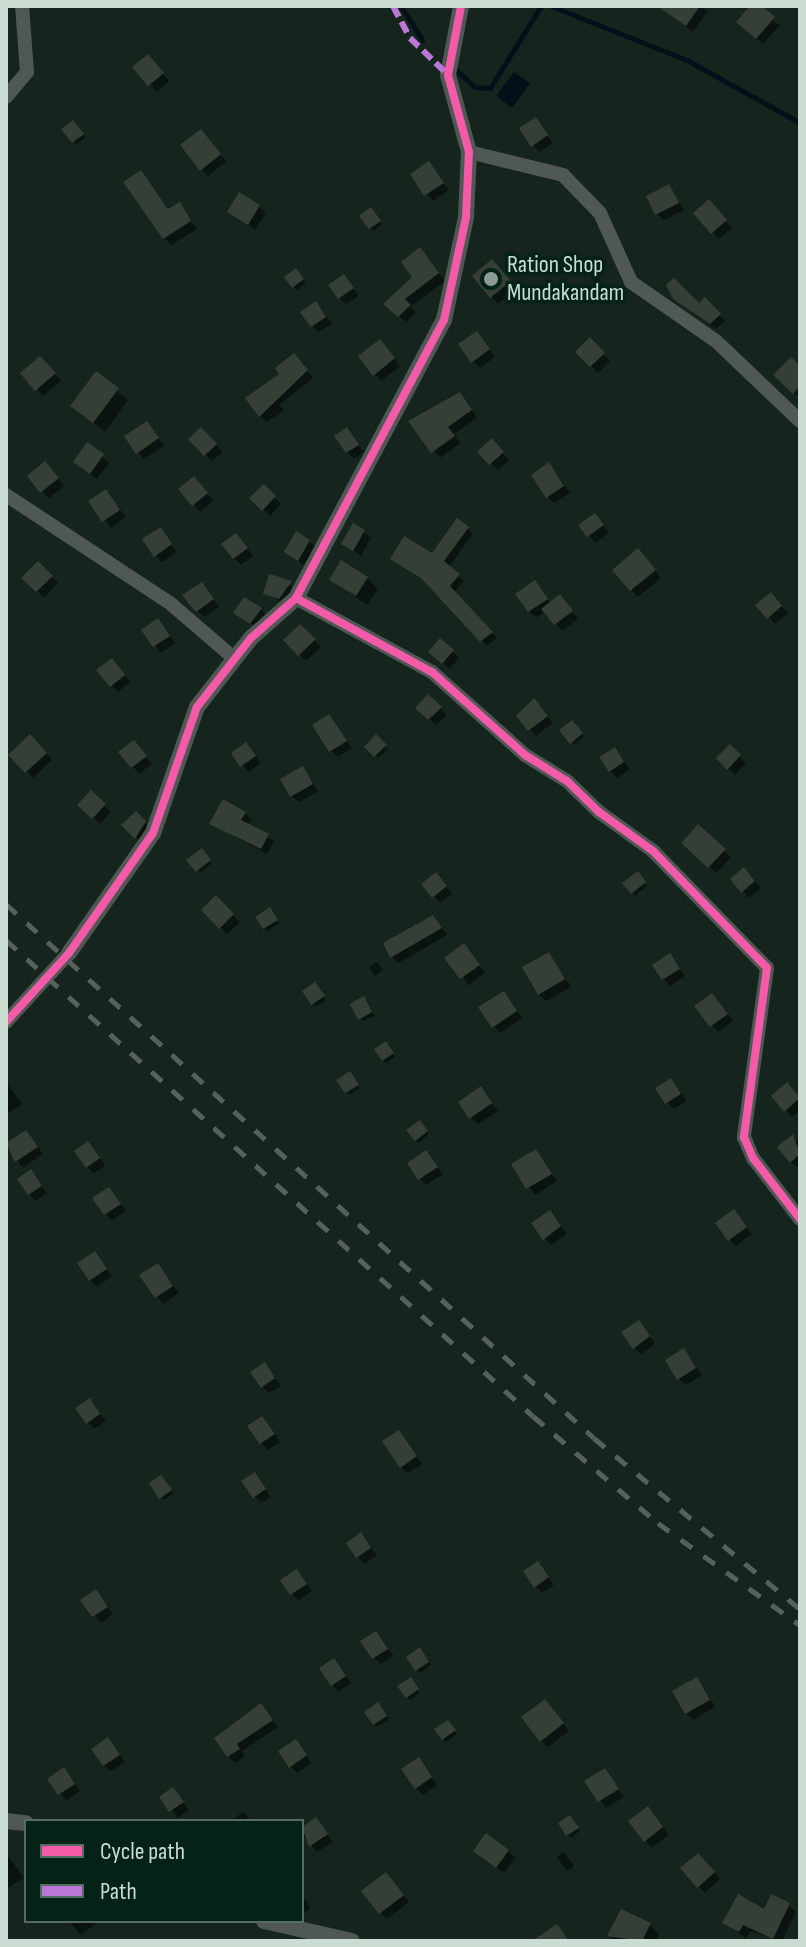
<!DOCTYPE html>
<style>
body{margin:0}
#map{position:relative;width:806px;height:1947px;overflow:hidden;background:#15251e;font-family:"Sofia Sans Condensed",sans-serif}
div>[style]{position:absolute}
.water>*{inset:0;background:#021119}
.shadow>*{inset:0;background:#0007}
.stream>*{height:5px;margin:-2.5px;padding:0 2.5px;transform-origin:2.5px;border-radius:2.5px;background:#021119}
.building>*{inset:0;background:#353f36}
.minor>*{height:14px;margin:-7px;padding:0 7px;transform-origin:7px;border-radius:7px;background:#505856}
.tertiary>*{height:16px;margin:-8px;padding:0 8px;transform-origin:8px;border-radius:8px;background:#505856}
.rail>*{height:5px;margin-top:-2.5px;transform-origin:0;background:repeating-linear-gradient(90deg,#57605d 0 14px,transparent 0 28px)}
.quiet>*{height:6px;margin-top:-3px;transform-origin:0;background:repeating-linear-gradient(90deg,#ba77d6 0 12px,transparent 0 18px)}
.cycleway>*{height:8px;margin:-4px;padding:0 4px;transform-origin:4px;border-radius:4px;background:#f35aa7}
.dots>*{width:22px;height:22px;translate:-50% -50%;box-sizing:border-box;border:4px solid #042216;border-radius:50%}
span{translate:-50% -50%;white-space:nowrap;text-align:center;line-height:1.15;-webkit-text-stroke:7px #042216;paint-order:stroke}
.poi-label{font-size:24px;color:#cbdcd3}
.left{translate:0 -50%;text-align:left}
.frame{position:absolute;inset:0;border:8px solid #cbdcd3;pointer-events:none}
.legend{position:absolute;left:24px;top:1819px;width:280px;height:104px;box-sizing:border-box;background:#042216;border:2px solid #546c62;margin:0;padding:10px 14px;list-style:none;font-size:24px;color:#cbdcd3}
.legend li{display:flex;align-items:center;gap:16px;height:40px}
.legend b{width:40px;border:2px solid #546c62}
</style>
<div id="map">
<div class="water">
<i style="clip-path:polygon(514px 72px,530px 83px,512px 108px,496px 96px)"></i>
</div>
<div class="shadow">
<i style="clip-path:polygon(674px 6px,701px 6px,707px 12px,693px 32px,669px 13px)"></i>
<i style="clip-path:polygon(752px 6px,780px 25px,763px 44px,745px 28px)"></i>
<i style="clip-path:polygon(154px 63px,169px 81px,157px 92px,135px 67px)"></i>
<i style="clip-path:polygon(536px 120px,553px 143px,540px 152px,533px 145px)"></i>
<i style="clip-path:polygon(76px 126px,85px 138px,76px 144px,73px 142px)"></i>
<i style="clip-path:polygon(208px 138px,226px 162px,208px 176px,201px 170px)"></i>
<i style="clip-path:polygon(429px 164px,449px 190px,433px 201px,412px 175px)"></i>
<i style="clip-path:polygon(147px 179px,170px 211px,179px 205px,197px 229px,171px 245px,164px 238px)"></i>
<i style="clip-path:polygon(669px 187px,684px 210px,664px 220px,657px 214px)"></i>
<i style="clip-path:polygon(259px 206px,266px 213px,255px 230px,229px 211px)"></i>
<i style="clip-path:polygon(716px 209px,732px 228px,719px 239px,712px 232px)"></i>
<i style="clip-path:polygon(374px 213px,382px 225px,373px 231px,362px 216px)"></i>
<i style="clip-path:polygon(426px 257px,445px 281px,410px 307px,416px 313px,406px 322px,393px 311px)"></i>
<i style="clip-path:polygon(499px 268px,516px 289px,498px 304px,475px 276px)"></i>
<i style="clip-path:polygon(295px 270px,306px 283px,297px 290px,286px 278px)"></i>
<i style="clip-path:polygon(344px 276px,359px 296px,346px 304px,339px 298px)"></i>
<i style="clip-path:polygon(705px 300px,725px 321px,716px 329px,681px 304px,699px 305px)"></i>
<i style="clip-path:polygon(316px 303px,332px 324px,319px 332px,312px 326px)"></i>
<i style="clip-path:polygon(590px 340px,610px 361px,598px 373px,578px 352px)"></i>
<i style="clip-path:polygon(483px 341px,495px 357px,480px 368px,473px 361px)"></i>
<i style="clip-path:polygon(386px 348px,400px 366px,381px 381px,375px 374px)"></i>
<i style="clip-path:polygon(300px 363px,313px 378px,279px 405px,284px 410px,267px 422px,260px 416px,282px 374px)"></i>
<i style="clip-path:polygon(47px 365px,61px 381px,43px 396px,37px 389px)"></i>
<i style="clip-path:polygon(800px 369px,800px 398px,783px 382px)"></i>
<i style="clip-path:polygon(97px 374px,128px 400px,105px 432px,73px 406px)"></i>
<i style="clip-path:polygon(466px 401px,477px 418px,454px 434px,460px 443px,440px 458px,411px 422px)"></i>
<i style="clip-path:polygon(147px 423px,164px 446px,144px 459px,137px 452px)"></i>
<i style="clip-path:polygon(201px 429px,223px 452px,212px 461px,191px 439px)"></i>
<i style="clip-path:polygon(347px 430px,364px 452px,354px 459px,347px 452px)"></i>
<i style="clip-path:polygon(492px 441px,509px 460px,498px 470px,480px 452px)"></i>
<i style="clip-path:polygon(87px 445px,109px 463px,97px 479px,82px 468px)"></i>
<i style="clip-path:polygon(52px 470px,64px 486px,49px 498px,42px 491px)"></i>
<i style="clip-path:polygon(555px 472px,570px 493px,554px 503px,548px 497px)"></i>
<i style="clip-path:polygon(201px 485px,213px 501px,200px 512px,181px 489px)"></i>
<i style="clip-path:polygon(264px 486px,281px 504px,270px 516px,252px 498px)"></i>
<i style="clip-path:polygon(106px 492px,126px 517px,111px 528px,91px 502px)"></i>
<i style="clip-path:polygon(595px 515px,609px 533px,595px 543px,581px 525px)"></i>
<i style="clip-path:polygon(354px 526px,371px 538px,361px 556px,344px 543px)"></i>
<i style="clip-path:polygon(160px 529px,177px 552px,162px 562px,155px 555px)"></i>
<i style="clip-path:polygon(468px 529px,473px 534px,448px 568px,464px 581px,454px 592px,497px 638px,487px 646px,428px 582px,432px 556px)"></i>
<i style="clip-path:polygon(309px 541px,316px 548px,305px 566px,286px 552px)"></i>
<i style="clip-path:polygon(243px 542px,253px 556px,241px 565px,234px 558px)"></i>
<i style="clip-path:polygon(645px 557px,661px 578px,638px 597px,631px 590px)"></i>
<i style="clip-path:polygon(38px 563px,58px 583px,44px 598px,24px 578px)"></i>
<i style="clip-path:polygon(271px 577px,297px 589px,286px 604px,265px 593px)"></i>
<i style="clip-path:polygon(367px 578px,378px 589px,367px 605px,331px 579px)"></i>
<i style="clip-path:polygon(541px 589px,551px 604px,567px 604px,578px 619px,562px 631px,546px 611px,536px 618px,529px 611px)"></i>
<i style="clip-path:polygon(208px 591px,219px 607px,204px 617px,197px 611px)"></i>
<i style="clip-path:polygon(777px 601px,788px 613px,775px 624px,769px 617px)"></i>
<i style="clip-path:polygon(261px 609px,267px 616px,258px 629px,236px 613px)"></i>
<i style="clip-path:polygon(300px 626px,321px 647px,306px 661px,286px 640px)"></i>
<i style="clip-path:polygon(164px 628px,175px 643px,161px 653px,144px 631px)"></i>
<i style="clip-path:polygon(452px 651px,459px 658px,450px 669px,438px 659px)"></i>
<i style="clip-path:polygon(118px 667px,130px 682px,118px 692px,111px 685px)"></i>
<i style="clip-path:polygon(428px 697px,447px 715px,436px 725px,418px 708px)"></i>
<i style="clip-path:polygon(540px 707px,553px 723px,536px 736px,519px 716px)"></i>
<i style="clip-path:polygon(329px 716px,352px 748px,338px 757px,331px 751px)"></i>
<i style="clip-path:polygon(572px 723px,584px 737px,574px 745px,562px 730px)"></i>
<i style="clip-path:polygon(30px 737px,52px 760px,33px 778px,11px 755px)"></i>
<i style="clip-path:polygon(376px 737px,388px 749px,378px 758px,366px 747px)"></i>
<i style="clip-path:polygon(246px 745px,261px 763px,249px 772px,242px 765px)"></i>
<i style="clip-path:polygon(730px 747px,746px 763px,735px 775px,718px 758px)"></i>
<i style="clip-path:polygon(140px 749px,152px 764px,139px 774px,121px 752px)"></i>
<i style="clip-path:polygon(614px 749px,630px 769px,617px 778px,610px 771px)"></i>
<i style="clip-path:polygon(302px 768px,318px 791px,299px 802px,292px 796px)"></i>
<i style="clip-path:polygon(91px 793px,111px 812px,100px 824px,80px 805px)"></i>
<i style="clip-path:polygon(136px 813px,151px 829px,143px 844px,124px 825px)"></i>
<i style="clip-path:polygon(245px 813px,251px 819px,247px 825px,274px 841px,267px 854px,211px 824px)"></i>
<i style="clip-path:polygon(690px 850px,724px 850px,731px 857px,716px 873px)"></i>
<i style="clip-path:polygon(202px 851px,212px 863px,200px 873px,189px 861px)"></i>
<i style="clip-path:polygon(637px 874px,647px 886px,635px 896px,625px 884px)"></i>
<i style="clip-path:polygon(751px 876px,761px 888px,749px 898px,742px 891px)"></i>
<i style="clip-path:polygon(442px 882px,452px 894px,440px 903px,424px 885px)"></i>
<i style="clip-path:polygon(216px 898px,240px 922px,227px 934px,203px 910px)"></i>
<i style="clip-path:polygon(272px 913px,279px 923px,267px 931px,264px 928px)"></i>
<i style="clip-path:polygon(433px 917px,447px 935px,399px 963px,392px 957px)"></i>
<i style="clip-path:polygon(464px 946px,485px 972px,469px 985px,447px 958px)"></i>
<i style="clip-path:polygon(549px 954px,571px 987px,546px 1001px,539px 994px)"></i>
<i style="clip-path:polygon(670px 956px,685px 976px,670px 986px,664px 979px)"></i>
<i style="clip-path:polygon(377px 962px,383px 970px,375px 976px,369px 967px)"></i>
<i style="clip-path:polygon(318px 987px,326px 1000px,315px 1007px,305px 992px)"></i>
<i style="clip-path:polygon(504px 993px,522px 1018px,500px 1033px,493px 1026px)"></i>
<i style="clip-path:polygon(366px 1001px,374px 1016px,363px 1021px,360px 1018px)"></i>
<i style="clip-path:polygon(718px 1002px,733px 1021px,718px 1032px,712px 1025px)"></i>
<i style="clip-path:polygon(389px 1046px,395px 1057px,386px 1063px,383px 1060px)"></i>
<i style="clip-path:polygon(353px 1076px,360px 1088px,349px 1095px,339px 1080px)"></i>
<i style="clip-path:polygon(671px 1080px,687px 1101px,674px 1109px,667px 1103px)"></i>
<i style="clip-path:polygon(6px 1082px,22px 1104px,7px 1114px,6px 1114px)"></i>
<i style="clip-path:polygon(787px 1085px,800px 1099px,800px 1111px,792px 1117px,786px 1110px)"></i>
<i style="clip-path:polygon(480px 1089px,498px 1111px,478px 1124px,471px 1118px)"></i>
<i style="clip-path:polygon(419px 1123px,429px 1134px,419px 1143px,409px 1131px)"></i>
<i style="clip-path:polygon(26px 1132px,43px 1154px,23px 1168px,6px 1146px)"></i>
<i style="clip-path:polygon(793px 1137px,800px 1144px,798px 1168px,791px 1162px)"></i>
<i style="clip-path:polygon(94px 1150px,105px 1166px,94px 1173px,87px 1167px)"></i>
<i style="clip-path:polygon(536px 1152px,557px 1181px,535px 1195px,514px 1165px)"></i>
<i style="clip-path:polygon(426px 1153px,443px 1174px,426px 1185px,420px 1179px)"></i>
<i style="clip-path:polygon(30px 1172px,47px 1193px,36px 1201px,29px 1194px)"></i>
<i style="clip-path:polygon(109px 1189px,126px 1211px,112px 1220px,105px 1214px)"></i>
<i style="clip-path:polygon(734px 1212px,752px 1234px,736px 1246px,729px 1239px)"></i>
<i style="clip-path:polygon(556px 1219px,567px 1234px,551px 1245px,544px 1238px)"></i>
<i style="clip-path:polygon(94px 1253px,112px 1276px,97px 1287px,90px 1280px)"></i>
<i style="clip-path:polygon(157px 1265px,179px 1293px,163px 1304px,142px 1276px)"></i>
<i style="clip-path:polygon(645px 1329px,655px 1344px,641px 1354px,634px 1347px)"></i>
<i style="clip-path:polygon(684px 1350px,702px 1375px,686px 1385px,679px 1379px)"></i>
<i style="clip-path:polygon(264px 1365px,281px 1386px,269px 1393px,262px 1387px)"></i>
<i style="clip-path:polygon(89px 1401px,106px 1421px,94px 1429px,87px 1422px)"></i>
<i style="clip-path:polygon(269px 1425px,280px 1442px,268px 1450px,261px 1443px)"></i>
<i style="clip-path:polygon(405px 1439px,422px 1464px,408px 1473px,401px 1467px)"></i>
<i style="clip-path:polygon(254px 1475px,271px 1497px,261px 1503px,255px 1497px)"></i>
<i style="clip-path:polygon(164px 1480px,173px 1494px,164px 1500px,161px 1497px)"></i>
<i style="clip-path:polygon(361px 1535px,377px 1555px,364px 1564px,348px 1544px)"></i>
<i style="clip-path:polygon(538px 1564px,554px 1585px,542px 1593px,535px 1586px)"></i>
<i style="clip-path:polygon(297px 1572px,312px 1591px,298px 1601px,283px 1581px)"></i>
<i style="clip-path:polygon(102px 1598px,113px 1614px,101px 1623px,83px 1600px)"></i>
<i style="clip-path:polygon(382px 1640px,393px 1656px,381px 1664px,374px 1658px)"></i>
<i style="clip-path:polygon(422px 1653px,431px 1665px,420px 1673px,408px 1658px)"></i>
<i style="clip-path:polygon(334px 1660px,351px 1683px,339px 1691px,332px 1685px)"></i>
<i style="clip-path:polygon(697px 1680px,715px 1707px,693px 1720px,686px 1713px)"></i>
<i style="clip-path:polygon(413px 1682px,420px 1693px,410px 1700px,407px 1697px)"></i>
<i style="clip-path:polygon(261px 1705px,278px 1727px,242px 1751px,245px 1756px,235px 1763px,228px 1756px)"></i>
<i style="clip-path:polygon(380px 1707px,389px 1719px,377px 1727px,366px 1712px)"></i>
<i style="clip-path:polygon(552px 1708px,569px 1731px,548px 1747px,541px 1740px)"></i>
<i style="clip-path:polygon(450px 1725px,457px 1734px,446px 1742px,443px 1739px)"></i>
<i style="clip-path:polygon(296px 1741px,312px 1763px,297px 1773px,290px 1766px)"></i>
<i style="clip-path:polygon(114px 1747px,125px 1762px,111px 1771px,104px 1765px)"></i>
<i style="clip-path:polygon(418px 1760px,437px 1785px,423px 1795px,416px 1788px)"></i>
<i style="clip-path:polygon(605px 1770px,624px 1797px,606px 1808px,587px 1781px)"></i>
<i style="clip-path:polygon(70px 1777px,80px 1791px,66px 1801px,50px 1779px)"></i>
<i style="clip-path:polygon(173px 1789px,189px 1810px,178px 1818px,161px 1797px)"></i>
<i style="clip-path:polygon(243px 1812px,251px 1821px,230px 1821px)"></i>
<i style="clip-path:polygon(654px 1816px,669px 1835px,652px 1847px,646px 1841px)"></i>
<i style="clip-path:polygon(316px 1820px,333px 1842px,317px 1852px,302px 1834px)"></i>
<i style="clip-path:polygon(572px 1820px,580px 1831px,571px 1838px,560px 1823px)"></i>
<i style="clip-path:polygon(508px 1851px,515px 1858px,504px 1873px,482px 1858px)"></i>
<i style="clip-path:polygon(564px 1852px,574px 1866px,567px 1871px,557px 1857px)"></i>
<i style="clip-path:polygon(6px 1853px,24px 1878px,8px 1888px,6px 1886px)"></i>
<i style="clip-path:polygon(698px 1855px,720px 1879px,705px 1893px,698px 1886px)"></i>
<i style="clip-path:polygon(392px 1881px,409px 1902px,387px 1919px,380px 1912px)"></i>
<i style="clip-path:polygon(302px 1895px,311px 1908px,302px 1915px)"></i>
<i style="clip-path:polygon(789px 1905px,796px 1912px,782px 1941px,750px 1931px,746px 1938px,724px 1923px)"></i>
<i style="clip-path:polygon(69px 1921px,100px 1921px,80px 1935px)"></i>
<i style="clip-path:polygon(650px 1925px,659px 1934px,655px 1941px,615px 1941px,610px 1936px)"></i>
</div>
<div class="stream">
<i style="left:401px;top:6px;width:40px;rotate:58deg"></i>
<i style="left:551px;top:6px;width:146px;rotate:21.7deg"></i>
<i style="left:687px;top:60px;width:129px;rotate:29.1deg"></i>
<i style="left:457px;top:71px;width:24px;rotate:42deg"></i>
<i style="left:475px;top:87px;width:15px;rotate:4deg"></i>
<i style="left:490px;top:88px;width:97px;rotate:-58.1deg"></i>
</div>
<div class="building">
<i style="clip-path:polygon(657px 6px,700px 6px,686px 26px)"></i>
<i style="clip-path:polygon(750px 6px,762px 6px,775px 17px,756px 39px,736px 22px)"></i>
<i style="clip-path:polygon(148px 54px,164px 73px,148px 86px,132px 67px)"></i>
<i style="clip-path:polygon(536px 117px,548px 135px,531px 147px,519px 128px)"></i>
<i style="clip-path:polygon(73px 120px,84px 134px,72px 143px,61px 129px)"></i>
<i style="clip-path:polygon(201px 129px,221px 154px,200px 171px,180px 145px)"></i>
<i style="clip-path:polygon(429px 161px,444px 183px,424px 196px,410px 174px)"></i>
<i style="clip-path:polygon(141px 170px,168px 209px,180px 202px,191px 221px,163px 239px,123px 182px)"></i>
<i style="clip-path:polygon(669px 184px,679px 203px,655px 215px,646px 196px)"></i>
<i style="clip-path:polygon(239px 192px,260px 205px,248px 225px,227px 212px)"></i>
<i style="clip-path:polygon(709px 199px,727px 220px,711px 234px,693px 213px)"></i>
<i style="clip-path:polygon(371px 207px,381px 221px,369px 229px,359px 216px)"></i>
<i style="clip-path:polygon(420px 247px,439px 273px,405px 299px,411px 305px,398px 317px,383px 304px,412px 277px,401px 262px)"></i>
<i style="clip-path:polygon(492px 259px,511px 281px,490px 298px,472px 276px)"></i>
<i style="clip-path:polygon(296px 268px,304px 279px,292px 288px,284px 277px)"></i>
<i style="clip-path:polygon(344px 274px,354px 288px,338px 299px,328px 285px)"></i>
<i style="clip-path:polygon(674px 278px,699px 303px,705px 297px,721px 314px,710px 324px,673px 299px,666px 285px)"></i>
<i style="clip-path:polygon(316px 301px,326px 317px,311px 327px,300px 312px)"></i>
<i style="clip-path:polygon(477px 331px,490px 349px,471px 363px,458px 344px)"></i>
<i style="clip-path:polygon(590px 337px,605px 353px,590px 367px,575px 352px)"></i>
<i style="clip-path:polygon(380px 339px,395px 358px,373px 376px,358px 356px)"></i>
<i style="clip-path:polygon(294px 353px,308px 370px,259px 417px,245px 398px,279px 374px,275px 368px)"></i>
<i style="clip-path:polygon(40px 356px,56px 373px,35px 391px,20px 373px)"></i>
<i style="clip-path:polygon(791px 357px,800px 366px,800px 386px,793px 394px,773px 375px)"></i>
<i style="clip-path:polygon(96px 371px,119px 388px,93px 423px,70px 406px)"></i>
<i style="clip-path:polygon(460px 392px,472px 410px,448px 427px,455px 436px,431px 453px,408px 421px)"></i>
<i style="clip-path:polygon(147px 421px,159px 438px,136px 454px,124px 436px)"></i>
<i style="clip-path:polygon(201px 427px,217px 444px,204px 456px,188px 439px)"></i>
<i style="clip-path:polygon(347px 427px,359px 445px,346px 453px,334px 436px)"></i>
<i style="clip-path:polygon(492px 438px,504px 452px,489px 465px,477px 452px)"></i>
<i style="clip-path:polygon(87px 442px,104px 454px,90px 474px,73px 462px)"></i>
<i style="clip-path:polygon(45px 461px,59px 478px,40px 493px,27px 476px)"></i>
<i style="clip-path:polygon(549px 462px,564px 486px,546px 498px,531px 475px)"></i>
<i style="clip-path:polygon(194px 476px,208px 493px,192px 506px,178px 489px)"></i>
<i style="clip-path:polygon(264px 484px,276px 496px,262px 511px,249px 498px)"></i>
<i style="clip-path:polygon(106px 489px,120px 510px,102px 522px,88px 501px)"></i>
<i style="clip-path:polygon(595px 513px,604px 525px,587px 537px,578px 525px)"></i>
<i style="clip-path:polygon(457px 518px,469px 527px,444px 561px,460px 574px,450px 586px,493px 632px,480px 642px,421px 578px,390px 559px,404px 536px,432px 553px)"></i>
<i style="clip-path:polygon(353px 523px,365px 530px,353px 551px,341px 544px)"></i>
<i style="clip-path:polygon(161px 527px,172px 544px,154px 557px,142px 539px)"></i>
<i style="clip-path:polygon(296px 531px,310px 540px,298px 561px,284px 552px)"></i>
<i style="clip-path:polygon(236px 533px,248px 548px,233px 559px,221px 544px)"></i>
<i style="clip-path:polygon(638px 548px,656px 570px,630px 591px,612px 570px)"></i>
<i style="clip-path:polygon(341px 560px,368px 577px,356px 596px,329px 580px)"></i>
<i style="clip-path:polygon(38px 561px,53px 576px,36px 592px,21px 578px)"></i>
<i style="clip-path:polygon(269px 574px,292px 581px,279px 599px,263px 594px)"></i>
<i style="clip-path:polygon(535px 580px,548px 599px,528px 612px,515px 594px)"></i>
<i style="clip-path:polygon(202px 582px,214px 599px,196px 612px,182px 595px)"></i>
<i style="clip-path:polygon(771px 592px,782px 606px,767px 619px,755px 605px)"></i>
<i style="clip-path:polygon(560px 594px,573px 611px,554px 625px,541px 609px)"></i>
<i style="clip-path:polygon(244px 597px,262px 608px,250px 624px,233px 613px)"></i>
<i style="clip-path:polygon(158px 618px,170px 636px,153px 647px,141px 630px)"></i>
<i style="clip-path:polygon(300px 624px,316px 639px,298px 656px,283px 640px)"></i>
<i style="clip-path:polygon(440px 638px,454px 650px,442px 664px,428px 652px)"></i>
<i style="clip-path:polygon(112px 658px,125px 675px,110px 687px,96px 670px)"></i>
<i style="clip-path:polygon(428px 694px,442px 707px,428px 720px,415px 708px)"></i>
<i style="clip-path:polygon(534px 698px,548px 716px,528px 731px,516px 716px)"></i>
<i style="clip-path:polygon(329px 714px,347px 741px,329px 752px,312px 725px)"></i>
<i style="clip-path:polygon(572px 720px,583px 733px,570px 744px,559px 730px)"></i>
<i style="clip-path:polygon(30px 734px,47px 753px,25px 773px,8px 755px)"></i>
<i style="clip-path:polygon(376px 734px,387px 745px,374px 757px,364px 747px)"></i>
<i style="clip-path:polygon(134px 740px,147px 756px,131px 768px,118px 752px)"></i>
<i style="clip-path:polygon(246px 742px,256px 756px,240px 767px,231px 753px)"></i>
<i style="clip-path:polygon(730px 744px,741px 755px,727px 770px,716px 758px)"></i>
<i style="clip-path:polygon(615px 747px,624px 762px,609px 772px,599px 757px)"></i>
<i style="clip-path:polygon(303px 766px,313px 784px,290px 797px,280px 779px)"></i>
<i style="clip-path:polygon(91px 790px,106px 804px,92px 819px,77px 805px)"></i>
<i style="clip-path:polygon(223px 799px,246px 812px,241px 820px,269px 834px,261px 849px,209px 824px)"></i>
<i style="clip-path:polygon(136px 811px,146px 821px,135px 839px,121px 825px)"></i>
<i style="clip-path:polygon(698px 824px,726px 849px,708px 868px,681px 843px)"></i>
<i style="clip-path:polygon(202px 848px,211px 860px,196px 872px,186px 860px)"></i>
<i style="clip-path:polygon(744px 867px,755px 881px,741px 893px,730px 879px)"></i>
<i style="clip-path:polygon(638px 871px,646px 882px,631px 894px,622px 883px)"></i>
<i style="clip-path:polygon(436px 872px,447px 886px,432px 898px,421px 884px)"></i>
<i style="clip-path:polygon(216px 895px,234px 914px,219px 929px,201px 910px)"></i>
<i style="clip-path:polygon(270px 907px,278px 920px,263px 929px,255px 917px)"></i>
<i style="clip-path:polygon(433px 915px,442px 928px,390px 958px,383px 943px)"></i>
<i style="clip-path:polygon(464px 943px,480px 965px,460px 979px,444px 958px)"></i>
<i style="clip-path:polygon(549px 952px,565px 979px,538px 995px,522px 967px)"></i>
<i style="clip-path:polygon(670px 953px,680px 969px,662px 980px,652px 965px)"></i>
<i style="clip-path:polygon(315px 982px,325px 996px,311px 1005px,302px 991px)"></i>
<i style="clip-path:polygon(504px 991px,517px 1011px,492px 1028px,478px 1007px)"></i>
<i style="clip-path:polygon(712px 993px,728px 1014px,710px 1027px,694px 1006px)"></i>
<i style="clip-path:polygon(364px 996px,372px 1012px,358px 1020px,350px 1004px)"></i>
<i style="clip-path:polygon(386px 1041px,394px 1053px,382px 1061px,374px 1049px)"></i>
<i style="clip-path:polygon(350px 1071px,359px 1085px,345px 1093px,336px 1080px)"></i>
<i style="clip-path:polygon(671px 1078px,681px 1094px,665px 1104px,655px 1088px)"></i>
<i style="clip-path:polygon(787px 1082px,800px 1098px,784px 1112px,771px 1096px)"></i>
<i style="clip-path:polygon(481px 1086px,492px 1103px,469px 1119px,458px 1102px)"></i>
<i style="clip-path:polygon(420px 1120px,428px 1131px,415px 1141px,406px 1130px)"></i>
<i style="clip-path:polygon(26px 1130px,38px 1147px,15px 1162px,6px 1143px)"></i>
<i style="clip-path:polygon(793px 1134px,800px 1154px,790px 1163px,777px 1147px)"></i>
<i style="clip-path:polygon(88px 1141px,100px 1158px,86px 1168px,74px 1151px)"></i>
<i style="clip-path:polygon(536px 1149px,552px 1174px,526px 1189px,511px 1164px)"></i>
<i style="clip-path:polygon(426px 1150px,438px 1167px,418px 1180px,407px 1163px)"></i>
<i style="clip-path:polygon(31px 1169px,42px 1186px,28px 1195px,17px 1179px)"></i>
<i style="clip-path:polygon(109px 1187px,121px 1204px,104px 1215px,92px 1198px)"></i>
<i style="clip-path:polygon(734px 1209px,747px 1227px,728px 1241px,715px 1223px)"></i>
<i style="clip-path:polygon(550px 1210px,561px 1226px,543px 1240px,531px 1223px)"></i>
<i style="clip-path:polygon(95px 1251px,107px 1269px,89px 1281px,77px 1263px)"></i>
<i style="clip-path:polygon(158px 1263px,173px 1286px,155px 1298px,139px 1275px)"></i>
<i style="clip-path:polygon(639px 1320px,650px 1336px,633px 1349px,621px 1332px)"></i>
<i style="clip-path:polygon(684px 1348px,696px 1368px,677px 1380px,665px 1360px)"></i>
<i style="clip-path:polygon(265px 1362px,275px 1378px,261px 1388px,250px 1372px)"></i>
<i style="clip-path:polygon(90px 1398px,100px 1414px,86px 1424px,75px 1408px)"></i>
<i style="clip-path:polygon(262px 1416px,275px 1434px,260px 1444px,247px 1426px)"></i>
<i style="clip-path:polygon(399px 1430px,417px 1456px,400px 1468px,382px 1441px)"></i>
<i style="clip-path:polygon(255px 1472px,266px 1489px,253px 1498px,241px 1481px)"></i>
<i style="clip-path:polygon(161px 1475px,172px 1490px,159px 1499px,149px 1483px)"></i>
<i style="clip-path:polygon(361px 1532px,371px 1548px,356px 1558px,346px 1543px)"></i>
<i style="clip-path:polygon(538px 1561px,549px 1577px,534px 1588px,523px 1571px)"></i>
<i style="clip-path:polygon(297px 1569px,307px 1584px,290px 1595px,280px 1580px)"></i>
<i style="clip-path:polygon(96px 1589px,108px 1607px,92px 1617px,80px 1600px)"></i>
<i style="clip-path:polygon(376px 1631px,388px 1649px,372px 1659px,360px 1641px)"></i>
<i style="clip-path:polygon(420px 1647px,429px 1662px,415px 1671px,406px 1657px)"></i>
<i style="clip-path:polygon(334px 1658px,346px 1676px,331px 1686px,319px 1668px)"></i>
<i style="clip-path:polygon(411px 1677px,419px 1689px,406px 1698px,397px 1686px)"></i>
<i style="clip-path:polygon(697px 1677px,710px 1700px,685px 1714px,672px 1691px)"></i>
<i style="clip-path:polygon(545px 1699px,564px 1723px,540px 1742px,521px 1717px)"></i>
<i style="clip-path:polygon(378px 1702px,387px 1716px,373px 1725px,364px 1712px)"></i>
<i style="clip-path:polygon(261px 1703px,273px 1720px,237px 1744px,240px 1749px,227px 1757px,214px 1738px)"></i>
<i style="clip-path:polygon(448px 1720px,456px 1730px,442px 1740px,434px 1729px)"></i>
<i style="clip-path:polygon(108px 1737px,120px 1755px,103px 1766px,91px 1749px)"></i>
<i style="clip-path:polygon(296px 1739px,307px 1755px,289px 1768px,278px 1751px)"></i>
<i style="clip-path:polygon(419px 1757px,432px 1777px,415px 1789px,401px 1769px)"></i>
<i style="clip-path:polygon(64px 1767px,75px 1784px,58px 1795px,47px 1779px)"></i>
<i style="clip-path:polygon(605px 1768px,619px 1789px,598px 1802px,584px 1781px)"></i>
<i style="clip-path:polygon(173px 1787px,184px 1802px,169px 1812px,159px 1797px)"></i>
<i style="clip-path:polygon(648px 1806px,663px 1827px,644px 1842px,628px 1821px)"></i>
<i style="clip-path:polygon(570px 1815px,579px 1828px,566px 1836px,558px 1823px)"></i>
<i style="clip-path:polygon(316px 1817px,328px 1834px,309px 1847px,302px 1827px)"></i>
<i style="clip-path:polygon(486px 1833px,509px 1850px,496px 1868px,473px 1851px)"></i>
<i style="clip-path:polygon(698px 1853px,715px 1872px,697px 1888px,680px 1868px)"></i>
<i style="clip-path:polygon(386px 1872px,404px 1895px,379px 1914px,361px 1891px)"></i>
<i style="clip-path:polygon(738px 1894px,764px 1909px,771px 1894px,790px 1903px,773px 1939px,743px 1925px,739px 1932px,722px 1923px)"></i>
<i style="clip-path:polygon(621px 1909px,651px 1923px,642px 1941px,607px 1936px)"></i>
<i style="clip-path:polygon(557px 1924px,569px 1941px,532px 1941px)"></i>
</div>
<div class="minor">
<i style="left:6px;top:97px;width:33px;rotate:-50deg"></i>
<i style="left:27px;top:72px;width:66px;rotate:-94.3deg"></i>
<i style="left:469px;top:152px;width:97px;rotate:13.7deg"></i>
<i style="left:563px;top:175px;width:53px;rotate:45.8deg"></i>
<i style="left:600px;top:213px;width:76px;rotate:65.8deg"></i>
<i style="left:631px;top:282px;width:103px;rotate:34.8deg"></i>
<i style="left:716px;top:341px;width:116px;rotate:43.6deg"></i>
<i style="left:6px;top:495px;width:198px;rotate:33.4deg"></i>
<i style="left:171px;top:604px;width:84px;rotate:40.7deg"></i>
<i style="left:296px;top:598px;width:155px;rotate:28.6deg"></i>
<i style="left:432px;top:672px;width:125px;rotate:41.7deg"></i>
<i style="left:525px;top:755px;width:49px;rotate:31.8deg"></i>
<i style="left:567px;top:781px;width:45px;rotate:44.1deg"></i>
<i style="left:599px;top:812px;width:67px;rotate:35.8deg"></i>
<i style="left:653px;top:851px;width:163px;rotate:45.7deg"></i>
<i style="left:767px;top:968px;width:171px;rotate:97.8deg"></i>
<i style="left:744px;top:1137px;width:23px;rotate:67deg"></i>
<i style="left:753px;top:1158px;width:77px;rotate:52.4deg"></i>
<i style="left:6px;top:1022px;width:93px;rotate:-47.6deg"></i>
</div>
<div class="tertiary">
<i style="left:69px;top:953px;width:146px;rotate:-55deg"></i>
<i style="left:153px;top:833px;width:133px;rotate:-70.8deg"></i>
<i style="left:197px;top:707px;width:88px;rotate:-52deg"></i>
<i style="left:251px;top:638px;width:60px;rotate:-41.6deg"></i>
<i style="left:296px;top:598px;width:315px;rotate:-62deg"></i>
<i style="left:444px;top:320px;width:105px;rotate:-77.9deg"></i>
<i style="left:466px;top:217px;width:65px;rotate:-87.4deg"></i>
<i style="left:469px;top:152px;width:80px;rotate:-105.3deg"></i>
<i style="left:448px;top:75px;width:70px;rotate:-79.3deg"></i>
<i style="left:6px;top:1821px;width:20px;rotate:6deg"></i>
<i style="left:264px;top:1921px;width:90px;rotate:12.8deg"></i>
</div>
<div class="rail">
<i style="left:6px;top:904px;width:794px;rotate:42.24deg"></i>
<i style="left:594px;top:1438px;width:268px;rotate:39.7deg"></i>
<i style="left:6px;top:940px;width:710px;rotate:42.09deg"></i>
<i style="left:533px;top:1416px;width:165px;rotate:40.6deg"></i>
<i style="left:658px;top:1523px;width:175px;rotate:35.7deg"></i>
</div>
<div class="quiet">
<i style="left:393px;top:6px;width:36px;rotate:62deg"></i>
<i style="left:410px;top:38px;width:53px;rotate:44.2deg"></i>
</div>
<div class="cycleway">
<i style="left:296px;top:598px;width:155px;rotate:28.6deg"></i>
<i style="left:432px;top:672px;width:125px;rotate:41.7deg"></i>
<i style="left:525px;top:755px;width:49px;rotate:31.8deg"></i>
<i style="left:567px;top:781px;width:45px;rotate:44.1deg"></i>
<i style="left:599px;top:812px;width:67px;rotate:35.8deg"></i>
<i style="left:653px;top:851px;width:163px;rotate:45.7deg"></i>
<i style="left:767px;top:968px;width:171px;rotate:97.8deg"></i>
<i style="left:744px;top:1137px;width:23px;rotate:67deg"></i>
<i style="left:753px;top:1158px;width:77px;rotate:52.4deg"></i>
<i style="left:6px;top:1022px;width:93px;rotate:-47.6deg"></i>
<i style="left:69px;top:953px;width:146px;rotate:-55deg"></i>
<i style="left:153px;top:833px;width:133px;rotate:-70.8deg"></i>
<i style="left:197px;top:707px;width:88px;rotate:-52deg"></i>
<i style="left:251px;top:638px;width:60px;rotate:-41.6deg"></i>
<i style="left:296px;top:598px;width:315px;rotate:-62deg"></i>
<i style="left:444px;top:320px;width:105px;rotate:-77.9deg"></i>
<i style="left:466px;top:217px;width:65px;rotate:-87.4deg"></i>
<i style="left:469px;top:152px;width:80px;rotate:-105.3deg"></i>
<i style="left:448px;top:75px;width:70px;rotate:-79.3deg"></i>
</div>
<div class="dots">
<i style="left:491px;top:279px;background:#8b9c94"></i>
</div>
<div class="poi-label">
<span class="left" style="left:507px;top:279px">Ration Shop<br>Mundakandam</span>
</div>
<div class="frame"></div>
<ul class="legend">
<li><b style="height:10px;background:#f35aa7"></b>Cycle path</li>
<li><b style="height:10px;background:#ba77d6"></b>Path</li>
</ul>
</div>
